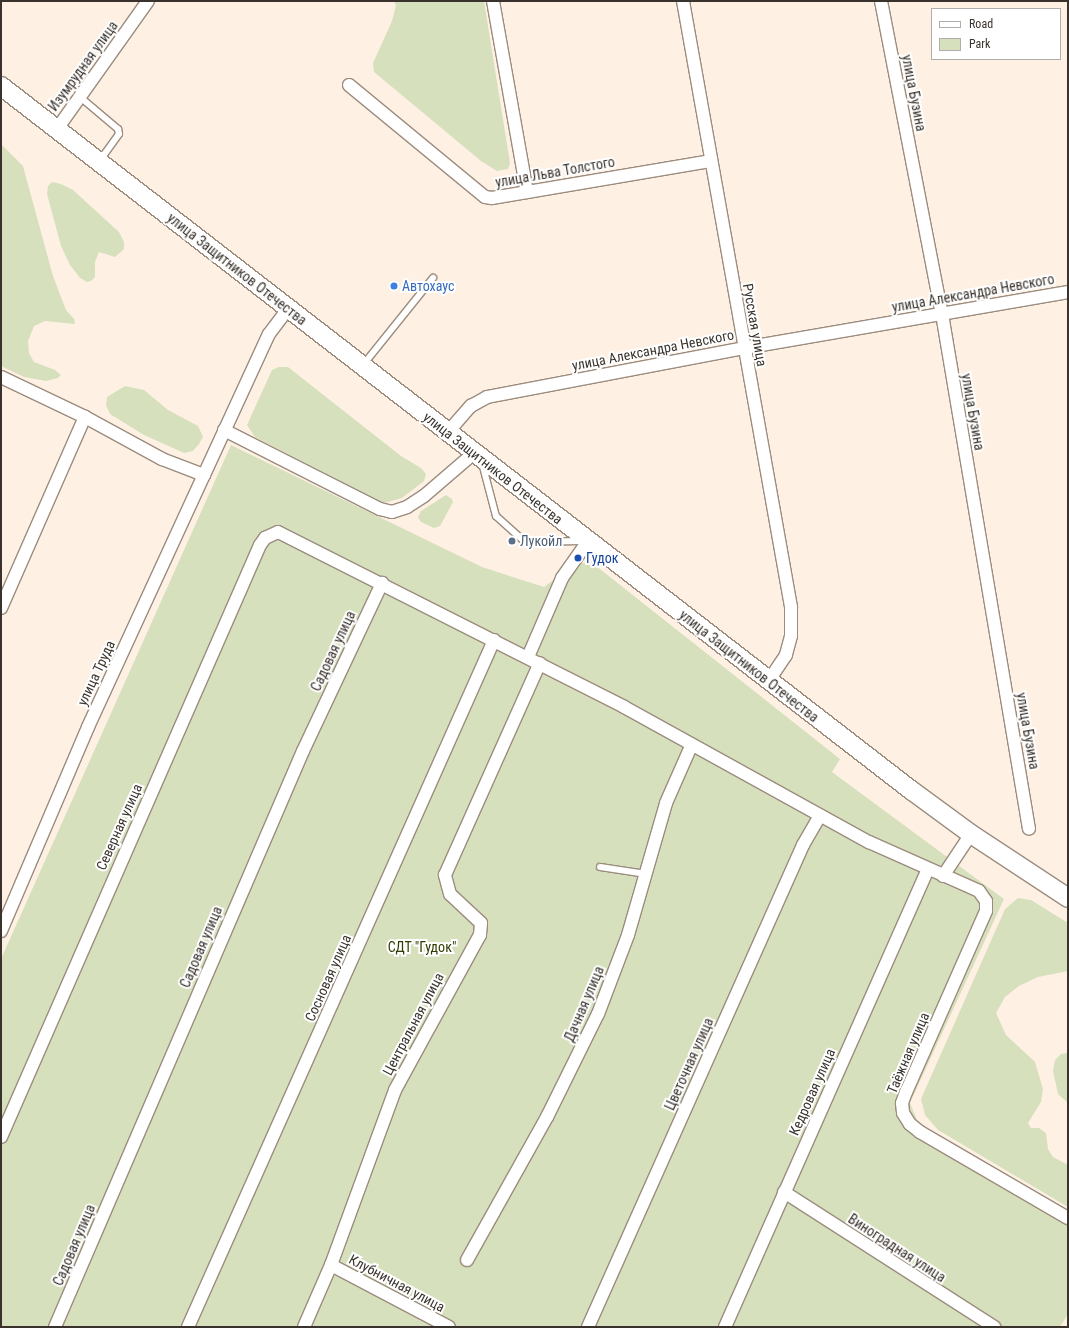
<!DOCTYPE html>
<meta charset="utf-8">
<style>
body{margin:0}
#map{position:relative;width:1069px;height:1328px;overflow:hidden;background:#fef1e4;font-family:"Roboto Condensed",sans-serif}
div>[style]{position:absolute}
.green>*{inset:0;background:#d6e0bc}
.roads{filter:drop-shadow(1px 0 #9b8c7e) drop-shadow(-1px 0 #9b8c7e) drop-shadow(0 1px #9b8c7e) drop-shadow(0 -1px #9b8c7e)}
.service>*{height:6px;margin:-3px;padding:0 3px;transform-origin:3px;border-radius:3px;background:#fff}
.minor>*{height:12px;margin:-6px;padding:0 6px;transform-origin:6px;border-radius:6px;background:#fff}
.secondary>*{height:18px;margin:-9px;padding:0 9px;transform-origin:9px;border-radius:9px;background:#fff}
.dots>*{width:11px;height:11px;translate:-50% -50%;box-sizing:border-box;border:2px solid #fff;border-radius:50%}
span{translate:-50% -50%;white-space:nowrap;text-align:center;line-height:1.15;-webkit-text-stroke:4px #fff;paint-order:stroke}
.street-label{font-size:14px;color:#3a332d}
.shop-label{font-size:14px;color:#366cbe}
.left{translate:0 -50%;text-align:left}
.service-label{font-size:14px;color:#4e5e75}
.transit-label{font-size:14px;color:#164399}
.park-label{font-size:14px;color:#313b02}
.frame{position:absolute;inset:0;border:2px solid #3a332d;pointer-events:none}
.legend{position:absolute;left:931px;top:8px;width:130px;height:52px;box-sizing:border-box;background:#fff;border:1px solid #b0adab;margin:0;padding:5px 7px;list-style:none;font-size:12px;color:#3a332d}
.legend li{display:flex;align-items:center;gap:8px;height:20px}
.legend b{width:20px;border:1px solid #b0adab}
</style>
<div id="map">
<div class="green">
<i style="clip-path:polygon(394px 1px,484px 1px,510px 163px,508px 169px,497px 171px,481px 161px,374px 72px,373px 63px,392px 21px,396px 5px)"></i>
<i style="clip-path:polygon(1px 144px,23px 166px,53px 276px,66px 310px,74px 319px,75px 324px,45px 321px,34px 326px,28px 341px,29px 353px,34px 362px,55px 370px,61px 375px,58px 378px,46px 381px,24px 377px,1px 366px)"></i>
<i style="clip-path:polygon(52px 182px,61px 184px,73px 190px,119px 232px,124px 242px,124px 249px,115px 257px,99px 252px,95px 262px,95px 277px,91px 281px,87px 282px,80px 278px,70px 265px,61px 246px,47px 194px,48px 186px)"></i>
<i style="clip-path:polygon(279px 367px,288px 367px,401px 456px,421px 468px,426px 474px,424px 481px,402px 498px,384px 503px,255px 437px,247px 425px,272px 370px)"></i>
<i style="clip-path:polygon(125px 386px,144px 390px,168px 410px,198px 426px,203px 437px,199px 444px,193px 451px,184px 453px,144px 435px,110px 414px,106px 405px,107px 397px)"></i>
<i style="clip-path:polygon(231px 445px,482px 567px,544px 587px,575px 564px,591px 562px,840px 759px,832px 772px,1004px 899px,910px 1103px,917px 1120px,928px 1131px,1068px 1215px,1068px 1314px,1060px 1327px,1px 1327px,1px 959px)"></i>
<i style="clip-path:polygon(446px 495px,452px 499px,453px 502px,440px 526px,434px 528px,421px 522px,418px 517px,421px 511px)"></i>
<i style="clip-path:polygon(1018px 898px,1031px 900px,1068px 923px,1068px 971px,1038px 977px,1019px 986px,1005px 997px,996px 1013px,1006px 1035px,1035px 1062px,1043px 1089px,1041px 1102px,1028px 1123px,1031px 1128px,1039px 1128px,1046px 1133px,1048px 1149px,1053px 1157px,1068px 1165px,1068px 1207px,938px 1130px,925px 1115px,921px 1099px,1005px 909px)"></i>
<i style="clip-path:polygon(1068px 1053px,1068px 1103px,1058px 1094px,1053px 1071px,1055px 1060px,1061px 1054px)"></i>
</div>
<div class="roads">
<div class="service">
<i style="left:80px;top:97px;width:50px;rotate:40.1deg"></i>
<i style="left:118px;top:129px;width:5px;rotate:79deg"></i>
<i style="left:119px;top:134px;width:32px;rotate:126deg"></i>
<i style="left:363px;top:365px;width:112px;rotate:-51.2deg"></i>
<i style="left:482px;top:463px;width:55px;rotate:75.2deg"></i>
<i style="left:496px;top:516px;width:39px;rotate:42deg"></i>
<i style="left:525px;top:542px;width:57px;rotate:-1deg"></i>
<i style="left:600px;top:867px;width:47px;rotate:8.7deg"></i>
</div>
<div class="minor">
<i style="left:493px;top:1px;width:194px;rotate:79.9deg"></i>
<i style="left:683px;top:1px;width:616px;rotate:79.89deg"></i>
<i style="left:791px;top:607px;width:29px;rotate:90deg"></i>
<i style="left:791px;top:636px;width:20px;rotate:105deg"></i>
<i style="left:786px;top:655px;width:30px;rotate:124deg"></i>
<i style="left:881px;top:1px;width:319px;rotate:79deg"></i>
<i style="left:942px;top:314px;width:522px;rotate:80.41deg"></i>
<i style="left:349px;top:85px;width:176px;rotate:39.5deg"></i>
<i style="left:485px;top:197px;width:7px;rotate:8deg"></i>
<i style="left:492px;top:198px;width:221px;rotate:-9.6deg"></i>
<i style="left:57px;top:129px;width:157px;rotate:-54.6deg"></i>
<i style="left:1px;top:377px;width:93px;rotate:25.5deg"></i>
<i style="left:85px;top:417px;width:88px;rotate:28.6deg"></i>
<i style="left:162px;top:459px;width:45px;rotate:20.9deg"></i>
<i style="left:224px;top:430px;width:175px;rotate:26.9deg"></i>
<i style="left:380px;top:509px;width:12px;rotate:14deg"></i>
<i style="left:392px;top:512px;width:16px;rotate:-18deg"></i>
<i style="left:407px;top:507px;width:20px;rotate:-33deg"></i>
<i style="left:424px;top:496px;width:66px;rotate:-40.7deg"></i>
<i style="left:448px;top:432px;width:35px;rotate:-49deg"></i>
<i style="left:471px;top:406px;width:18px;rotate:-29deg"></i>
<i style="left:487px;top:397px;width:262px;rotate:-10.8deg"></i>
<i style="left:744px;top:348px;width:329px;rotate:-9.8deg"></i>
<i style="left:1px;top:608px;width:209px;rotate:-66.3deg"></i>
<i style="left:528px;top:657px;width:86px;rotate:-66.7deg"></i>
<i style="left:562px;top:578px;width:45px;rotate:-54.9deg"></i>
<i style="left:943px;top:876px;width:50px;rotate:-56.3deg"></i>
<i style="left:1px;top:931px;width:222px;rotate:-66.9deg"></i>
<i style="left:88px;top:727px;width:277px;rotate:-65.3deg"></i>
<i style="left:204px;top:475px;width:155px;rotate:-65.3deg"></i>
<i style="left:269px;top:334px;width:31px;rotate:-53deg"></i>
<i style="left:1px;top:1137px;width:646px;rotate:-66.37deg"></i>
<i style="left:260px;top:545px;width:9px;rotate:-54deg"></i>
<i style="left:265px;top:538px;width:14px;rotate:-25deg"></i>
<i style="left:278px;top:532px;width:388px;rotate:26.8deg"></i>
<i style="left:624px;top:707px;width:280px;rotate:28.9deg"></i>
<i style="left:869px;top:842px;width:120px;rotate:24deg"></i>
<i style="left:979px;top:891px;width:12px;rotate:55deg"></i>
<i style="left:986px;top:901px;width:10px;rotate:90deg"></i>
<i style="left:986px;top:911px;width:198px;rotate:113.8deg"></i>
<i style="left:906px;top:1092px;width:12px;rotate:110deg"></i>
<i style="left:902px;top:1103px;width:10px;rotate:84deg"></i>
<i style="left:903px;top:1113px;width:13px;rotate:58deg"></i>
<i style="left:910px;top:1124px;width:13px;rotate:39deg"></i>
<i style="left:920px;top:1132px;width:171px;rotate:30.2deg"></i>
<i style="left:784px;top:1192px;width:250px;rotate:32.7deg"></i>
<i style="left:467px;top:1260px;width:164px;rotate:-60.8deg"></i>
<i style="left:547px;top:1117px;width:115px;rotate:-63.7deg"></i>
<i style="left:598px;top:1014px;width:85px;rotate:-69.2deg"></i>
<i style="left:628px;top:935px;width:137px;rotate:-73.9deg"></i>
<i style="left:666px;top:803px;width:64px;rotate:-66.2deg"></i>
<i style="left:331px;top:1265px;width:133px;rotate:27.7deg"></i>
<i style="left:55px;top:1327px;width:627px;rotate:-66.71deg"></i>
<i style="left:303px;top:751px;width:186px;rotate:-64.8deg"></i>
<i style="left:188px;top:1327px;width:752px;rotate:-65.99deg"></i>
<i style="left:304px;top:1327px;width:68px;rotate:-66.5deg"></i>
<i style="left:331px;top:1265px;width:186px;rotate:-69.9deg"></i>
<i style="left:395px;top:1090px;width:177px;rotate:-61.3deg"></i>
<i style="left:480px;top:935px;width:12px;rotate:-85deg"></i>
<i style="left:481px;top:923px;width:42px;rotate:-136.9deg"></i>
<i style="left:450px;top:894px;width:20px;rotate:-105deg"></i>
<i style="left:445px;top:875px;width:232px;rotate:-65.9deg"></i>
<i style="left:588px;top:1327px;width:528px;rotate:-65.96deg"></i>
<i style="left:803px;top:845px;width:34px;rotate:-60deg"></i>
<i style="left:725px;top:1327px;width:501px;rotate:-66.1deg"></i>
</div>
<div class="secondary">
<i style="left:1px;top:86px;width:1151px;rotate:37.73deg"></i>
<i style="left:911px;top:790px;width:74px;rotate:36.3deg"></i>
<i style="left:971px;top:834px;width:116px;rotate:33.4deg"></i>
</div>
</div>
<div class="dots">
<i style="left:394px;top:286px;background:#3f7fe0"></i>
<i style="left:512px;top:541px;background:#5c6f8a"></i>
<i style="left:578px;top:558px;background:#1a4fb4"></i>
</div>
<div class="street-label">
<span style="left:83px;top:66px;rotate:-54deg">Изумрудная улица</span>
<span style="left:914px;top:93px;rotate:79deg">улица Бузина</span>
<span style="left:555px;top:172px;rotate:-10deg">улица Льва Толстого</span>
<span style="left:237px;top:269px;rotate:38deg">улица Защитников Отечества</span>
<span style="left:973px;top:293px;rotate:-10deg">улица Александра Невского</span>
<span style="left:755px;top:325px;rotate:80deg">Русская улица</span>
<span style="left:653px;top:350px;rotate:-11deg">улица Александра Невского</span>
<span style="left:973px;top:412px;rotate:80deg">улица Бузина</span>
<span style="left:493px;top:468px;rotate:38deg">улица Защитников Отечества</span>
<span style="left:333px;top:651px;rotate:-65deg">Садовая улица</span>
<span style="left:749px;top:666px;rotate:38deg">улица Защитников Отечества</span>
<span style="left:96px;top:673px;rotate:-65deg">улица Труда</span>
<span style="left:1028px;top:731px;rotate:80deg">улица Бузина</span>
<span style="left:119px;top:827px;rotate:-66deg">Северная улица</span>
<span style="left:201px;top:947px;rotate:-67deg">Садовая улица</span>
<span style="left:328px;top:978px;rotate:-66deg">Сосновая улица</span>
<span style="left:584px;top:1004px;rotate:-67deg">Дачная улица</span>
<span style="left:413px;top:1024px;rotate:-62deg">Центральная улица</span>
<span style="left:908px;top:1053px;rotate:-67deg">Таёжная улица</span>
<span style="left:689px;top:1064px;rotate:-66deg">Цветочная улица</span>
<span style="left:812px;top:1092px;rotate:-66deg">Кедровая улица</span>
<span style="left:74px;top:1245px;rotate:-67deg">Садовая улица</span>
<span style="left:897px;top:1248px;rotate:33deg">Виноградная улица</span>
<span style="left:397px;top:1283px;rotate:28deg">Клубничная улица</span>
</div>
<div class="shop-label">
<span class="left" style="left:402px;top:286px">Автохаус</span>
</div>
<div class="service-label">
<span class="left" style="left:520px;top:541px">Лукойл</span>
</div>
<div class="transit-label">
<span class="left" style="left:586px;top:558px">Гудок</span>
</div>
<div class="park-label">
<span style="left:422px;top:947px">СДТ "Гудок"</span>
</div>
<div class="frame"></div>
<ul class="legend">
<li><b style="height:5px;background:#fff"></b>Road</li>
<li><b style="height:11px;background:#d6e0bc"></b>Park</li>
</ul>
</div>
